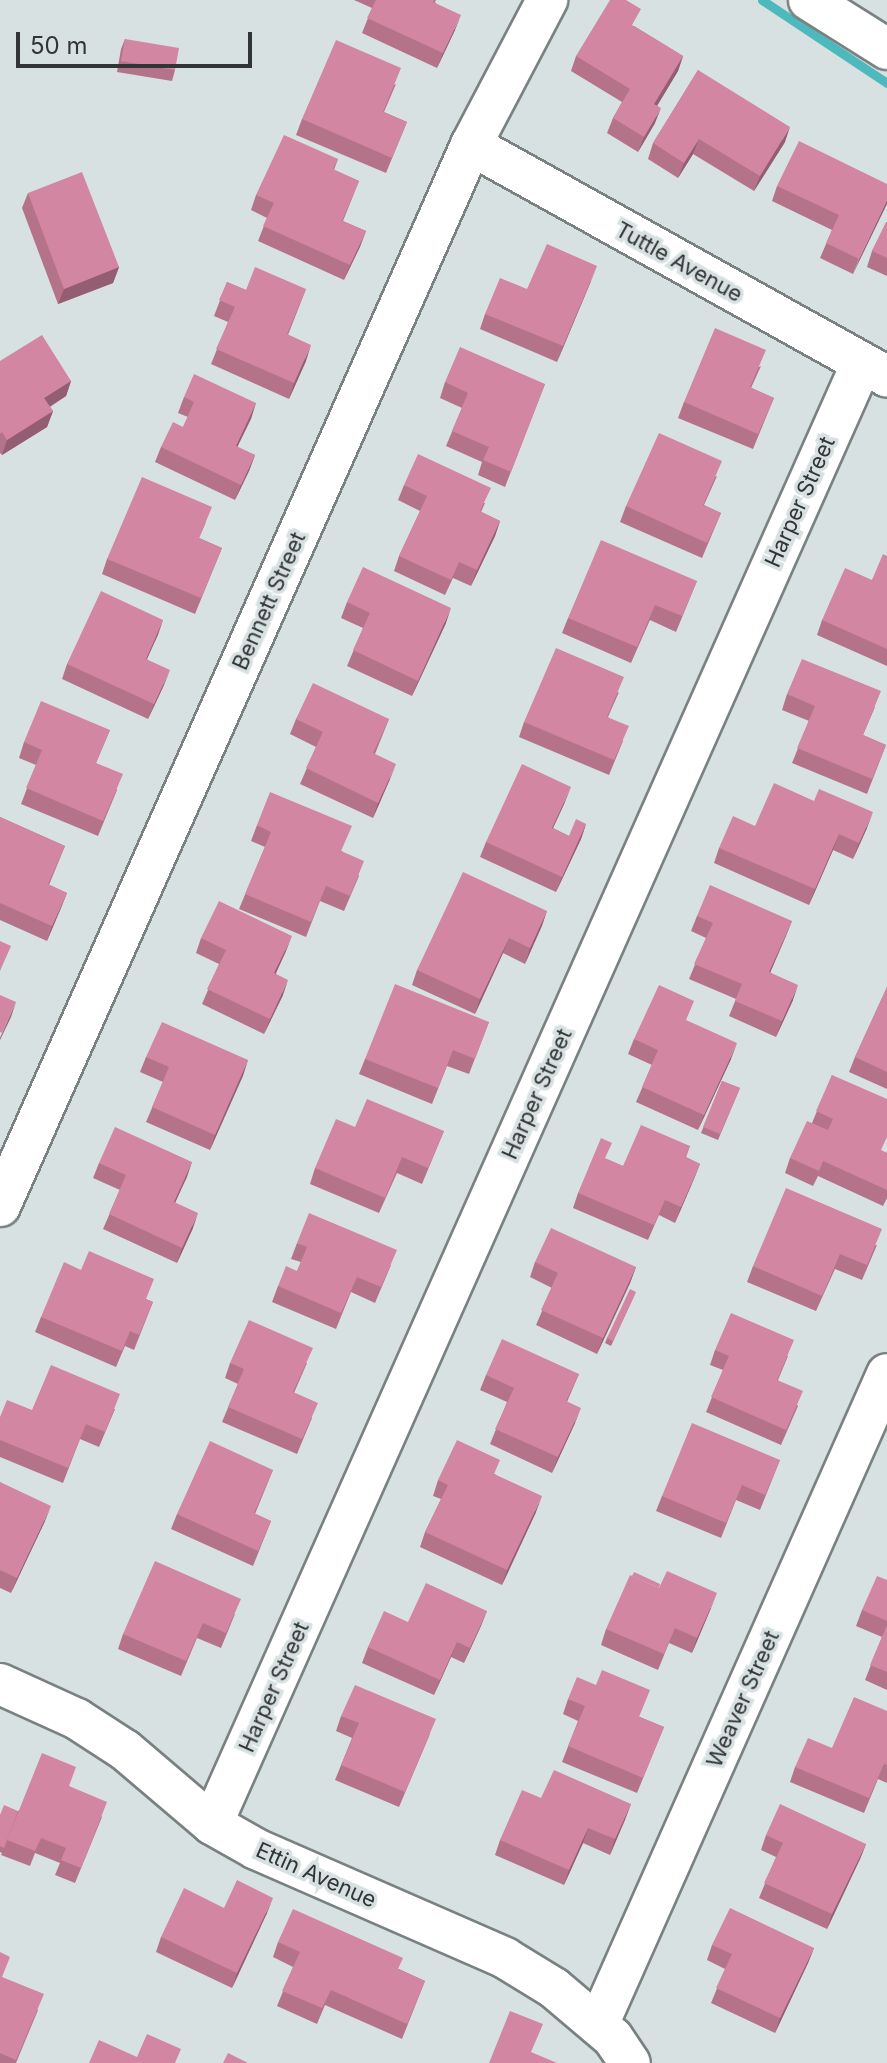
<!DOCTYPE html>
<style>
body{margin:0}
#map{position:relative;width:887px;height:2063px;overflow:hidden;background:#d8e1e2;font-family:Inter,sans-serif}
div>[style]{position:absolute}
.stream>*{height:9px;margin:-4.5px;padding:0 4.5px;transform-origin:4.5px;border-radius:4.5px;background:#4db9bd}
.roads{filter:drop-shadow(2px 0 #798181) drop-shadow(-2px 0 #798181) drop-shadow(0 2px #798181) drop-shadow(0 -2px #798181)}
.minor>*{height:40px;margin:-20px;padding:0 20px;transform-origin:20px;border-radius:20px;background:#fff}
.wall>*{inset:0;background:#b5738a}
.shaded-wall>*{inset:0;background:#935e71}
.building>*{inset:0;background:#d286a1}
span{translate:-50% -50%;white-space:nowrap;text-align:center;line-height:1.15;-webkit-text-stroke:7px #d8e1e2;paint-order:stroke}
.street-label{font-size:22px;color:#323535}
.scale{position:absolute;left:16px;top:32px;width:236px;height:36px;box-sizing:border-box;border:4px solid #323535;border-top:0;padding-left:10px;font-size:24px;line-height:28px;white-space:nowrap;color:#323535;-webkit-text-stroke:6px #d8e1e2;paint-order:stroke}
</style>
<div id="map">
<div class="stream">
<i style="left:762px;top:0;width:150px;rotate:33.6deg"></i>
</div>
<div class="roads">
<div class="minor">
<i style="left:809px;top:0;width:92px;rotate:32.1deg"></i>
<i style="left:471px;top:145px;width:476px;rotate:29.1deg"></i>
<i style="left:0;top:1206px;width:1161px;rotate:-66.06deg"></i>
<i style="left:471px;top:145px;width:164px;rotate:-62.3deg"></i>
<i style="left:0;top:1684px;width:85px;rotate:24.4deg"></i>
<i style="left:77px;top:1719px;width:57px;rotate:32.9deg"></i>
<i style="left:125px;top:1750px;width:114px;rotate:40.4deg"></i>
<i style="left:212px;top:1824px;width:51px;rotate:29.6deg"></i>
<i style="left:256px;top:1849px;width:272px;rotate:23.6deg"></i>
<i style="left:505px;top:1958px;width:57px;rotate:31.5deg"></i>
<i style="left:554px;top:1988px;width:77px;rotate:40.3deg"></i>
<i style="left:613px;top:2038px;width:30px;rotate:56deg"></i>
<i style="left:212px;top:1824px;width:1597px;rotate:-66.02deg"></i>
<i style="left:598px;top:2025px;width:712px;rotate:-66.06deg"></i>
</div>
</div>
<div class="wall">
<i style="clip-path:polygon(354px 0,436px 0,435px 2px,455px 30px,437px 68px,362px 33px,372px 8px)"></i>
<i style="clip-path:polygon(634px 26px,683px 56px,678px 71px,657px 106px,655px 123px,638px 152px,607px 133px,613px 118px,622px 102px,571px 71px,576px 56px)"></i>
<i style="clip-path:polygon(125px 39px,175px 70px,172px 81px,117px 72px,121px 49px)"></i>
<i style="clip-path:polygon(698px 70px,785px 142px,754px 191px,693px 154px,678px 178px,648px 159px,653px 143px)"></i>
<i style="clip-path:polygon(396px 84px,384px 112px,407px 122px,386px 173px,296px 135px,302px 119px)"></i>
<i style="clip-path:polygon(338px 159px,334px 170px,359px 181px,343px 221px,366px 231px,344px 280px,258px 241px,267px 218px,251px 210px,256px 195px)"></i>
<i style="clip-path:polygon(887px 184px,853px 274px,820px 258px,832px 230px,772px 201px,777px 186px)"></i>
<i style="clip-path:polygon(28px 193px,119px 267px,113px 283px,58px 304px,22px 208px)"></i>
<i style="clip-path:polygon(887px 222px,887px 276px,867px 267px,872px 251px)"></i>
<i style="clip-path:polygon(591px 281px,557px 362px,480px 329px,485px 314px,527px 289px)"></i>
<i style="clip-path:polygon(227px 282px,246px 290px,306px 289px,288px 335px,306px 361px,289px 399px,211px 364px,228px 322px,214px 316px)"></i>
<i style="clip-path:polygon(0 361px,71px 381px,66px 396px,50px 407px,53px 411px,47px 427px,2px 455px,0 453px)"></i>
<i style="clip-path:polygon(761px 366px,751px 388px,774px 398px,753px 449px,678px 418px,684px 402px)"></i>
<i style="clip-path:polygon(445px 382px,545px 384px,505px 487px,478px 475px,482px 462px,446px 446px,462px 408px,440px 398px)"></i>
<i style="clip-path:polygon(184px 397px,256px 403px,237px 447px,255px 455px,249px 471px,235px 500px,155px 462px,161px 447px,183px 427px,188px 417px,178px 413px)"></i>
<i style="clip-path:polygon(717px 476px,704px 505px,721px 513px,702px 558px,620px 522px,626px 506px)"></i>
<i style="clip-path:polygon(404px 485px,485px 503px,481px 512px,500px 521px,495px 536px,471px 586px,453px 578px,445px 595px,394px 571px,399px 556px,420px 511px,398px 500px)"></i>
<i style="clip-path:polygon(206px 522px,199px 538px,222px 548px,195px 614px,102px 574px,107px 559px)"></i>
<i style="clip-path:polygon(887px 556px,887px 666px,817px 635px,822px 620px,872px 580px)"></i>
<i style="clip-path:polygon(697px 581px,676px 632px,650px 620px,631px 663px,562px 633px,568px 618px)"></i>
<i style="clip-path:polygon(347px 602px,446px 623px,412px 696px,347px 666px,363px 628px,341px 618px)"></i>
<i style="clip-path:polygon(163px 620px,147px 659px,164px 685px,148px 719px,62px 679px,67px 664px)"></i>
<i style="clip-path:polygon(619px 692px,608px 717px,623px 741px,609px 775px,519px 737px,524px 722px)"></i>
<i style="clip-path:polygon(787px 694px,875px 707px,863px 735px,886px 745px,867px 794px,792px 763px,809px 721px,782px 710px)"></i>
<i style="clip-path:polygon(296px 719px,389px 719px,375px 754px,390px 779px,373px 818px,300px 784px,316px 747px,290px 734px)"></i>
<i style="clip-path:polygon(110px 730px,96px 763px,117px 790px,98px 836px,21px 804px,36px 765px,19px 758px,24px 742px)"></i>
<i style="clip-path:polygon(565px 802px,553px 828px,569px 836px,586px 824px,581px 839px,556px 892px,480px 857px,486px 842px)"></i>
<i style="clip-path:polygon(0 817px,65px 846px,49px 885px,67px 893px,47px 941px,0 920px)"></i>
<i style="clip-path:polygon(257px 825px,342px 851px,359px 876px,344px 911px,320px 901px,306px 937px,239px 909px,265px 847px,251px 841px)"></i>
<i style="clip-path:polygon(755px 826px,867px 828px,853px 859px,833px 850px,809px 905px,714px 863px,719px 848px)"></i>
<i style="clip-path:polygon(547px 911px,525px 964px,503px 953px,475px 1014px,412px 985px,417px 970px)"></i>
<i style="clip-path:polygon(697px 916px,792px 921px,770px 972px,793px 1000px,776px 1037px,729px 1016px,736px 999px,689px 979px,706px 938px,691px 931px)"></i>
<i style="clip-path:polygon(201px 938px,286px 951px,276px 973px,283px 995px,264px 1034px,202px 1004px,219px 964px,196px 953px)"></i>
<i style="clip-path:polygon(887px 987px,887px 1089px,849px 1072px,855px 1057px)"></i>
<i style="clip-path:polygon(687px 1021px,731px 1059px,698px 1130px,636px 1102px,652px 1065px,628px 1054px,634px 1039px)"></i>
<i style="clip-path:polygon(489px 1022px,469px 1074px,447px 1066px,432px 1104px,359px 1074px,365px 1059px)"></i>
<i style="clip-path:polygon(146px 1057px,248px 1060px,210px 1150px,146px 1122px,163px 1082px,140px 1072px)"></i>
<i style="clip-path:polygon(832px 1075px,882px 1151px,887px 1153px,887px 1198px,883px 1206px,818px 1176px,813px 1186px,785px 1173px,790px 1158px,812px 1123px)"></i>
<i style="clip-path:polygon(722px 1081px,740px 1088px,718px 1140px,701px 1133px)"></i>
<i style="clip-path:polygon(355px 1127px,444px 1131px,422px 1184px,397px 1173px,379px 1213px,310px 1184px,315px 1168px)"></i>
<i style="clip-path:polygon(690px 1146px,686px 1157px,700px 1164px,675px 1223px,659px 1215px,648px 1240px,573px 1208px,578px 1193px,606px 1159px,623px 1166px)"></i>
<i style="clip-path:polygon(192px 1162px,175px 1203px,193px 1228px,177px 1263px,103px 1229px,120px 1190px,93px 1178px,99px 1163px)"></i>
<i style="clip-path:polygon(297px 1243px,391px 1265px,375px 1303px,351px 1292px,336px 1329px,272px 1302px,278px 1286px,297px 1271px,301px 1262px,291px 1259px)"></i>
<i style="clip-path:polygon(877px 1245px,862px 1280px,835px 1269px,816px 1311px,747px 1282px,753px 1266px)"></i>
<i style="clip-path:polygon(535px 1262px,636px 1267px,630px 1283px,597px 1354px,536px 1325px,552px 1288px,530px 1277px)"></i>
<i style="clip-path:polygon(636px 1292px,611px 1346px,605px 1343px,607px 1338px)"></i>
<i style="clip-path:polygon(146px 1299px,153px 1302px,134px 1350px,125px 1346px,116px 1367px,35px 1332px,41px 1317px)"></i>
<i style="clip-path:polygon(715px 1350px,788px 1356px,778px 1380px,798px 1406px,781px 1445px,706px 1412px,723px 1370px,710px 1365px)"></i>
<i style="clip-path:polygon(230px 1363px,307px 1363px,294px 1393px,312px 1418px,297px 1454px,222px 1422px,238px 1384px,225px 1378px)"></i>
<i style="clip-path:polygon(579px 1374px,567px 1402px,575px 1423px,552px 1473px,490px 1444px,507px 1402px,480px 1390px,486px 1375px)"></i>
<i style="clip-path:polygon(115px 1409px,99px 1447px,80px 1439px,63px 1483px,0 1457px,0 1417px,32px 1410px)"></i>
<i style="clip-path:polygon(780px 1460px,760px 1510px,736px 1500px,721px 1538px,656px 1511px,662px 1496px)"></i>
<i style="clip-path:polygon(273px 1470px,255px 1514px,271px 1521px,253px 1566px,171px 1529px,177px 1514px)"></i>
<i style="clip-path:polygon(495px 1474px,536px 1512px,502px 1585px,420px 1547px,425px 1532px,441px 1499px,433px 1496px,438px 1480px)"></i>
<i style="clip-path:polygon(0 1482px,45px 1521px,11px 1593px,0 1588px)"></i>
<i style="clip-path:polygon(887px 1580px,887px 1690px,865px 1680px,882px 1637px,856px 1626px,862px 1610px)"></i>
<i style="clip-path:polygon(711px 1608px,692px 1653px,669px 1643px,658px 1670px,601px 1645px,606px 1629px)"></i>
<i style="clip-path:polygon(487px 1611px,464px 1663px,451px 1657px,434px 1695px,362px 1663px,368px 1647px,408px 1622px)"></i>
<i style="clip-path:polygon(235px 1614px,221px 1648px,197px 1638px,181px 1676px,118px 1649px,123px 1634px)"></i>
<i style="clip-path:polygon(568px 1699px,640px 1717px,664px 1727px,637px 1793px,562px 1762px,578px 1721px,563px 1714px)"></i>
<i style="clip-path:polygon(887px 1711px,887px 1783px,878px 1779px,864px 1813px,790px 1782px,795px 1767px,832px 1748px)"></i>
<i style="clip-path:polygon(341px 1716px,430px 1734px,399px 1807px,335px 1780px,352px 1738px,336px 1731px)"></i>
<i style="clip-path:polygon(69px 1786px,102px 1817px,75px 1883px,55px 1875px,60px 1863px,35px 1853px,30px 1866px,1px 1855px,2px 1853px,0 1852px,0 1815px,18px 1811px)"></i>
<i style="clip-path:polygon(541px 1798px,631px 1804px,610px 1855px,583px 1843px,564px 1885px,495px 1855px,500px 1840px)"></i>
<i style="clip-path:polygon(766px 1835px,866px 1844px,860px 1859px,827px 1929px,759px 1898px,776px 1857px,761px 1850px)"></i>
<i style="clip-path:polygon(224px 1908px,267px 1913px,232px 1988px,156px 1952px,161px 1937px)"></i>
<i style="clip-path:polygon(278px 1942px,399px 1969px,425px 1981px,402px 2039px,325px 2005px,317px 2024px,277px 2006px,293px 1967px,273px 1957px)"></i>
<i style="clip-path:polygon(712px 1945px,814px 1948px,808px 1963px,775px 2033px,711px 2003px,725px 1969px,707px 1960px)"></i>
<i style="clip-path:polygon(0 1952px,2px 1977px,38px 2010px,16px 2063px,0 2063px)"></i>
</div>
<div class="shaded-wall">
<i style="clip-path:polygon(461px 15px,455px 30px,437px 68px,443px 53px)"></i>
<i style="clip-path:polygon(683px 56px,678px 71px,649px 119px,654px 104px)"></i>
<i style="clip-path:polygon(661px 108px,655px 123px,638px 152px,644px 137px)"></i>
<i style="clip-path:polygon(790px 127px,785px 142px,754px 191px,760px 176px)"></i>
<i style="clip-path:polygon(699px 139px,693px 154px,678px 178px,684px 163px)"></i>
<i style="clip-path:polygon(887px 200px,887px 204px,853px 274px,859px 259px)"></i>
<i style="clip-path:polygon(366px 231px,360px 247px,344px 280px,350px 265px)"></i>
<i style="clip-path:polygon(597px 266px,591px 281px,557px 362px,563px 346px)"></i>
<i style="clip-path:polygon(119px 267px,113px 283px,58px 304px,64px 289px)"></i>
<i style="clip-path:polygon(311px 345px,306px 361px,289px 399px,294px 383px)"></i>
<i style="clip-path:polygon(71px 381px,66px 396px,39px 413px,44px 398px)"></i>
<i style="clip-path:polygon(256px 403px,251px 419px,230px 462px,236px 446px)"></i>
<i style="clip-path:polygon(53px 411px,47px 427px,2px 455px,7px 440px)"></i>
<i style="clip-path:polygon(255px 455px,249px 471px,235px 500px,241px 485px)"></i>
<i style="clip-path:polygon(500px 521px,495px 536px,471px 586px,477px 570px)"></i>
<i style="clip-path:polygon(451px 608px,446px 623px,412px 696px,418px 681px)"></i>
<i style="clip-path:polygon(163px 620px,158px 635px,140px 674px,146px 659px)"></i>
<i style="clip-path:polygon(170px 670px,164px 685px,148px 719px,154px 704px)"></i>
<i style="clip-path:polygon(396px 764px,390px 779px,373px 818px,378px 803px)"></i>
<i style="clip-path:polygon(571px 787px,565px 802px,546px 843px,552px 828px)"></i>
<i style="clip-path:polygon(873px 812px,867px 828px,853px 859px,859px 843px)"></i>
<i style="clip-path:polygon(586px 824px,581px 839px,556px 892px,562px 877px)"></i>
<i style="clip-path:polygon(839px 834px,833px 850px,809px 905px,815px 889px)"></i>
<i style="clip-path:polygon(67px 893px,61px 908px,47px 941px,52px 926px)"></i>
<i style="clip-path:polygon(547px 911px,542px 926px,525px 964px,530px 948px)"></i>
<i style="clip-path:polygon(792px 921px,786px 936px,764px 987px,769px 972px)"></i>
<i style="clip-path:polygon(292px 936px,286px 951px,269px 988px,274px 973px)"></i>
<i style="clip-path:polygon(509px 938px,503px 953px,475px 1014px,480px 999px)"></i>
<i style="clip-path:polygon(288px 980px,283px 995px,264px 1034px,270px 1019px)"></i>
<i style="clip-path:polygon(798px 985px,793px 1000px,776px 1037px,782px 1021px)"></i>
<i style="clip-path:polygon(16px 1002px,11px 1017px,0 1040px,0 1038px)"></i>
<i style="clip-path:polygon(737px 1043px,731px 1059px,698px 1130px,704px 1115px)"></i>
<i style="clip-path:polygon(248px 1060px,243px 1076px,210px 1150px,215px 1135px)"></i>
<i style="clip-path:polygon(192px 1162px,187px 1177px,168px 1218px,174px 1202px)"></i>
<i style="clip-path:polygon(700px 1164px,694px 1179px,675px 1223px,681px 1207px)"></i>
<i style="clip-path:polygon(198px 1213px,193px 1228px,177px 1263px,182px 1248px)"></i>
<i style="clip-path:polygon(636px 1267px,630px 1283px,597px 1354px,603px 1338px)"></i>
<i style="clip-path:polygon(581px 1408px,575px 1423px,552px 1473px,558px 1457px)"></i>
<i style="clip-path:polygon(542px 1496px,536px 1512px,502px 1585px,507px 1570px)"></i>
<i style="clip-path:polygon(51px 1506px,45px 1521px,11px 1593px,17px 1578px)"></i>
<i style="clip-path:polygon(717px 1593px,711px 1608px,692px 1653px,697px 1638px)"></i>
<i style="clip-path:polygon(487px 1611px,481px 1626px,464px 1663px,470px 1648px)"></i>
<i style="clip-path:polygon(457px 1642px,451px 1657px,434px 1695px,440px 1680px)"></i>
<i style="clip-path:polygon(631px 1804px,625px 1820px,610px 1855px,615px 1839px)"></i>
<i style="clip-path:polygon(588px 1828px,583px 1843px,564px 1885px,569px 1870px)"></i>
<i style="clip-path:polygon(866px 1844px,860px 1859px,827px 1929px,832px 1914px)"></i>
<i style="clip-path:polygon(273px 1898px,267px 1913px,232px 1988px,237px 1973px)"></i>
<i style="clip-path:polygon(814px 1948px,808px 1963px,775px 2033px,780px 2018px)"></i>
</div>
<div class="building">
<i style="clip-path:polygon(376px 0,434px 0,433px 2px,461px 15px,443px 53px,367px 18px)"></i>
<i style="clip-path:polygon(610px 0,626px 0,641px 9px,632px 25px,683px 56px,654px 104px,661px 108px,644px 137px,613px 118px,630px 89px,576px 56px)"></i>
<i style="clip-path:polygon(125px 39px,179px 48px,175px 70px,121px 61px)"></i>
<i style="clip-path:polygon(336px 40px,401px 68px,383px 112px,407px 122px,392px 158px,302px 119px)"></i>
<i style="clip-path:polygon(698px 70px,790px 127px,760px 176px,699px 139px,684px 163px,653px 143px)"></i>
<i style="clip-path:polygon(284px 135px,338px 159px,333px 169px,359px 181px,342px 221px,366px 231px,350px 265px,263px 226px,274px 203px,256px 195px)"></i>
<i style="clip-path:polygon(799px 141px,887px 184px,887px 200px,859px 259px,826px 243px,839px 215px,777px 186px)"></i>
<i style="clip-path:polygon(82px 172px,119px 267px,64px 289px,28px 193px)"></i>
<i style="clip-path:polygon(886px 222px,887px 222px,887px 258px,872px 251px)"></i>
<i style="clip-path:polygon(547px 244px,597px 266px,563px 346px,485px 314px,500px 278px,527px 289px)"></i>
<i style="clip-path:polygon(255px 267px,306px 289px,287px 334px,311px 345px,294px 383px,216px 349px,235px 307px,219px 300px,227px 282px,246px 290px)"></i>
<i style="clip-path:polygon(715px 328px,766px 350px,750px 387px,774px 398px,758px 434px,684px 402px)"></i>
<i style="clip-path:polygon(42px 335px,71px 381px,44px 398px,53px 411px,7px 440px,2px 432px,0 434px,0 361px)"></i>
<i style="clip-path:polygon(460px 347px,545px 384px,511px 472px,483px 460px,489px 447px,452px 431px,468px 393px,445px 382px)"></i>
<i style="clip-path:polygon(194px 374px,256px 403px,236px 446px,255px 455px,241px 485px,161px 447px,173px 422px,183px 427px,194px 402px,184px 397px)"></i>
<i style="clip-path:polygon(659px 433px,722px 461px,703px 505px,721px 513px,707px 543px,626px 506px)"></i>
<i style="clip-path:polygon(418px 454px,491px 488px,480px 511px,500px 521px,477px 570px,459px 562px,451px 580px,399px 556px,427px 496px,404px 485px)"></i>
<i style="clip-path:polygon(142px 477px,212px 507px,199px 538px,222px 548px,201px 598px,107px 559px)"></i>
<i style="clip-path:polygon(601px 540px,697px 581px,682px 616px,655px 605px,637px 647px,568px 618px)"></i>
<i style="clip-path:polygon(883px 554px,887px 556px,887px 649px,822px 620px,845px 568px,872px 580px)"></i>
<i style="clip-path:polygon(363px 567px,451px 608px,418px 681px,353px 650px,370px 613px,347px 602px)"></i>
<i style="clip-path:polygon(101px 591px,163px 620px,146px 659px,170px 670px,154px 704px,67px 664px)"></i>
<i style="clip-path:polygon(556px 648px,624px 677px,607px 717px,629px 726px,614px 760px,524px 722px)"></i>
<i style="clip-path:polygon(802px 659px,881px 691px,863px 735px,886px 745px,872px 779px,797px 748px,815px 706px,787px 694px)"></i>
<i style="clip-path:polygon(313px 683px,389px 719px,373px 753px,396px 764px,378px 803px,306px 768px,323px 732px,296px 719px)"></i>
<i style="clip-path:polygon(41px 701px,110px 730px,96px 763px,123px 774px,103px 821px,26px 788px,42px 750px,24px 742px)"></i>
<i style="clip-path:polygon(522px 764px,571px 787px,552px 828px,569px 836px,576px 819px,586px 824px,562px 877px,486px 842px)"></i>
<i style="clip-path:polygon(774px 783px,814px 801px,819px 789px,873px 812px,859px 843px,839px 834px,815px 889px,719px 848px,733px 816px,755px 826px)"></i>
<i style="clip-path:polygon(270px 792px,352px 826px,341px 851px,364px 861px,350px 896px,326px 886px,311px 922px,245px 894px,271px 832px,257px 825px)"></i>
<i style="clip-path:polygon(0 817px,65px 846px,48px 884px,67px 893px,52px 926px,0 903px)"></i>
<i style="clip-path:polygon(463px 872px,547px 911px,530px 948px,509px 938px,480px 999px,417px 970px)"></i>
<i style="clip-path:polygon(710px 885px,792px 921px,769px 972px,798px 985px,782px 1021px,735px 1001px,742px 984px,694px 964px,713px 923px,697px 916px)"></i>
<i style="clip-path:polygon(219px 901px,292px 936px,274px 973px,288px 980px,270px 1019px,207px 989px,226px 950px,201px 938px)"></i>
<i style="clip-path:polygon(0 941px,11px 946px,0 971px)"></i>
<i style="clip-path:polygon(395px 984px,489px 1022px,475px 1059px,453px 1050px,438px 1088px,365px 1059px)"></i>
<i style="clip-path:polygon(659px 985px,694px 1001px,686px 1020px,737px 1043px,704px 1115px,642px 1087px,658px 1050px,634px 1039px)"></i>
<i style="clip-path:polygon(887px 987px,887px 1072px,855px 1057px)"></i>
<i style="clip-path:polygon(0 995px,16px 1002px,2px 1033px,0 1032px)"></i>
<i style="clip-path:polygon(162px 1022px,248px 1060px,215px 1135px,152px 1107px,169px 1067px,146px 1057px)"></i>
<i style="clip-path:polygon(832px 1075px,887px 1099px,887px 1137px,881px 1150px,887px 1153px,887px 1190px,823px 1161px,819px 1171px,790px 1158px,807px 1121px,828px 1130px,833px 1119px,816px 1111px)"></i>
<i style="clip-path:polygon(722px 1081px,740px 1088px,720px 1134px,703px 1127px)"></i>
<i style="clip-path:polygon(367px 1099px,444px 1131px,428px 1168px,402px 1157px,385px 1198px,315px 1168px,336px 1119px,355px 1127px)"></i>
<i style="clip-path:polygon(641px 1125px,690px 1146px,685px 1157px,700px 1164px,681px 1207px,665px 1200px,654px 1225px,578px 1193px,601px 1138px,612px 1143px,605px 1158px,623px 1166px)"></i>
<i style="clip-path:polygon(115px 1127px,192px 1162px,174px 1202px,198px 1213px,182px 1248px,109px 1214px,126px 1175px,99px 1163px)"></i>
<i style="clip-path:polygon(786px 1188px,882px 1229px,867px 1265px,840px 1254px,822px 1296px,753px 1266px)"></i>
<i style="clip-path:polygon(309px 1213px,397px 1250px,381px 1287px,357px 1277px,341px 1313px,278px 1286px,286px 1266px,297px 1271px,307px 1247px,297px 1243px)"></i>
<i style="clip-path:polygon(551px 1228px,636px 1267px,603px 1338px,541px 1310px,558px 1273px,535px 1262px)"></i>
<i style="clip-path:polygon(89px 1251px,154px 1279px,146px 1299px,153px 1302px,139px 1335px,130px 1331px,122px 1351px,41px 1317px,64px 1262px,81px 1270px)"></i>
<i style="clip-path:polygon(630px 1289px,636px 1292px,613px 1341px,607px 1338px)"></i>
<i style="clip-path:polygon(731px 1313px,794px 1340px,777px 1380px,803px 1391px,786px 1430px,711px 1397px,729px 1356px,715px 1350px)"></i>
<i style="clip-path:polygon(249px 1320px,313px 1348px,293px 1392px,318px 1403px,302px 1439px,228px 1407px,244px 1369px,230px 1363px)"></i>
<i style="clip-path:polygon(502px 1339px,579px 1374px,566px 1401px,581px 1408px,558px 1457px,495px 1429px,514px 1388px,486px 1375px)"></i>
<i style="clip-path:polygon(51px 1365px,120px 1394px,105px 1432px,86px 1424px,68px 1468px,0 1440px,0 1417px,7px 1400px,32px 1410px)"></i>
<i style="clip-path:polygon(692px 1423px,780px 1460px,765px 1495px,742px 1485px,726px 1523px,662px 1496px)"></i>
<i style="clip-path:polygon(457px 1440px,500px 1460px,494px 1474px,542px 1496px,507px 1570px,425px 1532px,448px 1485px,438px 1480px)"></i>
<i style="clip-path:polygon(210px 1441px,273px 1470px,254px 1513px,271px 1521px,258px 1551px,177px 1514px)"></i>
<i style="clip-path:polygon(0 1482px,51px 1506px,17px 1578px,0 1570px)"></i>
<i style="clip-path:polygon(155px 1561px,241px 1599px,226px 1633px,203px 1623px,186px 1661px,123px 1634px)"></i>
<i style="clip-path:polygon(667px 1571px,717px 1593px,697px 1638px,675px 1628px,664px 1654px,606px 1629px,630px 1575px,659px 1588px)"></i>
<i style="clip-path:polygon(634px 1572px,660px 1584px,659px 1588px,632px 1576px)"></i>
<i style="clip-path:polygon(877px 1576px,887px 1580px,887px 1621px,862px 1610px)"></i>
<i style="clip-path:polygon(426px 1583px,487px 1611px,470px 1648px,457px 1642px,440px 1680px,368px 1647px,384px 1611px,408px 1622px)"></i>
<i style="clip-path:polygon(887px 1625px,887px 1672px,870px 1665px)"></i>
<i style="clip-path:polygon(602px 1670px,650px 1690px,639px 1717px,664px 1727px,643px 1778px,568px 1746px,585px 1706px,568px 1699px,577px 1677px,596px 1685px)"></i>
<i style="clip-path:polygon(355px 1685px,436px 1719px,405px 1792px,341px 1765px,359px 1723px,341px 1716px)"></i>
<i style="clip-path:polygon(854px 1697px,887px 1711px,887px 1765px,884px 1764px,869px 1798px,795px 1767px,808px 1738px,832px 1748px)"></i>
<i style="clip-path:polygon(42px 1753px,76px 1767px,69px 1786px,107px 1802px,81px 1868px,61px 1860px,66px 1848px,41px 1838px,35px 1851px,7px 1840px)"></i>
<i style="clip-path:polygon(554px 1770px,631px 1804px,615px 1839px,588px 1828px,569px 1870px,500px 1840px,522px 1790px,541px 1798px)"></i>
<i style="clip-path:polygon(780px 1804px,866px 1844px,832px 1914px,764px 1883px,783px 1843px,766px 1835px)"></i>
<i style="clip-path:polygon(4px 1805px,18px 1811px,4px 1848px,0 1846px,0 1815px)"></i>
<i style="clip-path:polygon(237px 1880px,273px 1898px,237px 1973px,161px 1937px,184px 1888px,224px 1908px)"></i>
<i style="clip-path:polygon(730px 1908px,814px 1948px,780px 2018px,716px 1988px,732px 1954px,712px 1945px)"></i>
<i style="clip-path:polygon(293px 1909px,403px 1958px,398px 1969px,425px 1981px,407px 2024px,331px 1990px,322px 2008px,282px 1991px,300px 1952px,278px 1942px)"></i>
<i style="clip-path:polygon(0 1952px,10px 1957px,2px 1977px,44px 1994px,16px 2060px,0 2053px)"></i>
<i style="clip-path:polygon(510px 2011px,543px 2024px,531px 2052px,557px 2063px,489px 2063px)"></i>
<i style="clip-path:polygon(147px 2034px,181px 2049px,175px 2063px,89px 2063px,99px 2040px,137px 2057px)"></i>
<i style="clip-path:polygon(228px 2053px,248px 2063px,223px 2063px)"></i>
</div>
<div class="street-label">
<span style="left:679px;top:262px;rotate:29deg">Tuttle Avenue</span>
<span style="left:800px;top:502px;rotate:-66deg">Harper Street</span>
<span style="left:269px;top:601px;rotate:-66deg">Bennett Street</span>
<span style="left:537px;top:1094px;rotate:-66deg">Harper Street</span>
<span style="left:274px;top:1687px;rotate:-66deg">Harper Street</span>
<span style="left:743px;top:1699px;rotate:-66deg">Weaver Street</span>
<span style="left:316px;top:1875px;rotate:24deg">Ettin Avenue</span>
</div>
<div class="scale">50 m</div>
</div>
